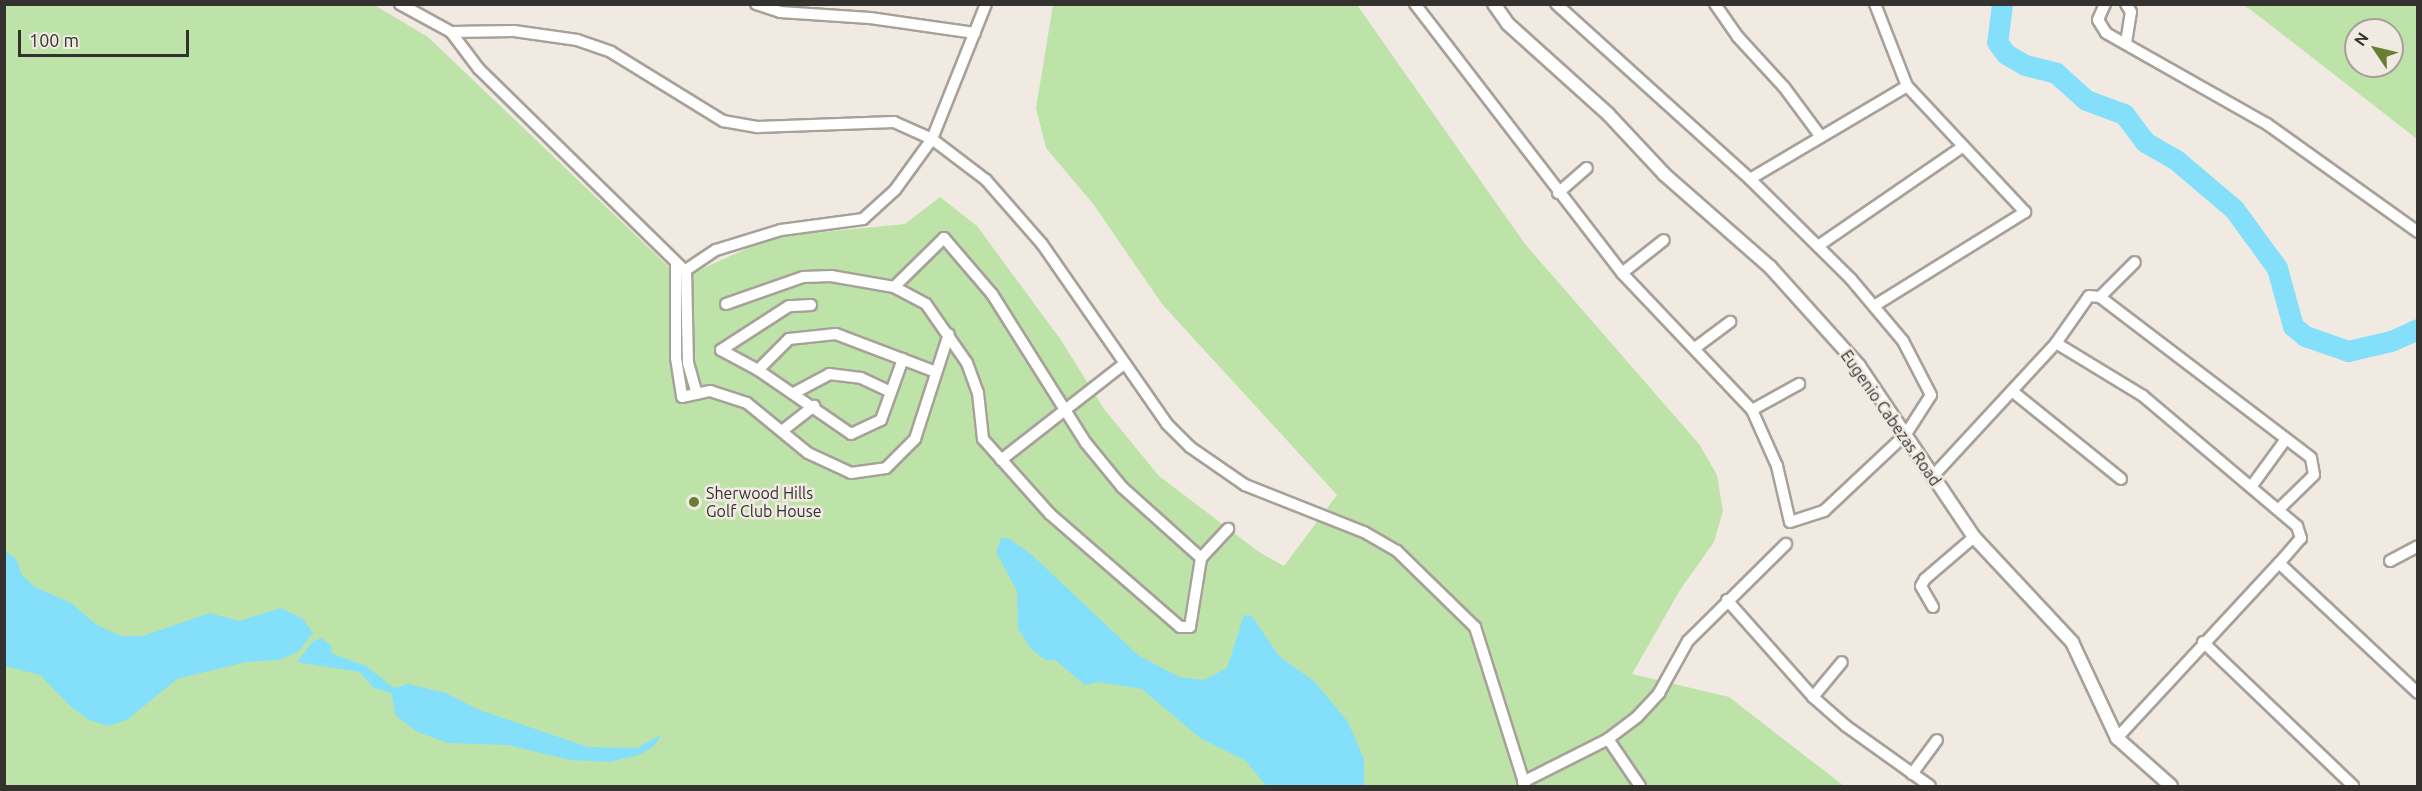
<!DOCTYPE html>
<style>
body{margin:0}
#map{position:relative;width:2422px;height:791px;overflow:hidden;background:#f0eae2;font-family:Ubuntu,sans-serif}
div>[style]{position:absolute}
.green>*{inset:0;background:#bde3a9}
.water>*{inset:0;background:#84e0fa}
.river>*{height:21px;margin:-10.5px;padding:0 10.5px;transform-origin:10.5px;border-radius:10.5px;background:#84e0fa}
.roads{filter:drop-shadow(2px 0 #a7a19a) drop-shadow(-2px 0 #a7a19a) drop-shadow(0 2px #a7a19a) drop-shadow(0 -2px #a7a19a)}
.minor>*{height:10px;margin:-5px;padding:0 5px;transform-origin:5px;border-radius:5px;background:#fff}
.tertiary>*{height:12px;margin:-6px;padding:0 6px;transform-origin:6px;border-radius:6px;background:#fff}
.dots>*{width:16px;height:16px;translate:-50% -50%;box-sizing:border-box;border:3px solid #f0eae2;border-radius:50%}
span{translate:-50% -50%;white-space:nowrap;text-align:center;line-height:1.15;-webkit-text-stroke:5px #f0eae2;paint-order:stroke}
.street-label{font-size:16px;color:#34322f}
.poi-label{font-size:16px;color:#34322f}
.left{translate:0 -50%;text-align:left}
.frame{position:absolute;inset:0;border:6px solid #34322f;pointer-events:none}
.north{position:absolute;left:2344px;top:18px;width:60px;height:60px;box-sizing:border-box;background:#f0eae2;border:2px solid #a5a09a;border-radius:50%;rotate:305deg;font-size:16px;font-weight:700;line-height:24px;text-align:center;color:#34322f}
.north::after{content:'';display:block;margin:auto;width:21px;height:27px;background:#687f31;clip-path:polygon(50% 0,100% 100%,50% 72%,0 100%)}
.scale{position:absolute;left:18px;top:30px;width:171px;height:27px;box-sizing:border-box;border:3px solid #34322f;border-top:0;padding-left:8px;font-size:18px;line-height:21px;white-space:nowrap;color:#34322f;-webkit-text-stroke:4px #f0eae2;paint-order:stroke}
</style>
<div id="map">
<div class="green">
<i style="clip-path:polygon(5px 4px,374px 5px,428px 37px,669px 267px,693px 273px,772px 237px,905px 224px,940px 197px,977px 226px,1061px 340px,1104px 409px,1159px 476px,1259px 552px,1284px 566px,1337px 495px,1162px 304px,1094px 205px,1046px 148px,1036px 108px,1053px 5px,1357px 5px,1525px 244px,1699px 444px,1717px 475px,1723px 511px,1714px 542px,1680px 590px,1632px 674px,1729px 697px,1844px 786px,5px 786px)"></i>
<i style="clip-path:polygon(evenodd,2244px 5px,2417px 5px,2417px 139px,2264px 20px,2244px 5px,2356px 30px,2392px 30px,2392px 66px,2356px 66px,2356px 30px)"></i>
</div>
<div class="water">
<i style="clip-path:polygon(1001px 538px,1008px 538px,1031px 554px,1138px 655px,1179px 677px,1204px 680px,1227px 668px,1244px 615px,1252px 616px,1279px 656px,1315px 682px,1348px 722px,1364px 759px,1364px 786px,1266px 786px,1246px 761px,1200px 738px,1142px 689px,1098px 682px,1085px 685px,1055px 660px,1045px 660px,1031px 649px,1018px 629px,1017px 591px,996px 552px)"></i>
<i style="clip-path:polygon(5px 551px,16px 559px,22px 575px,35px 587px,71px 603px,97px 625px,121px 636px,143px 636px,210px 613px,239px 621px,281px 608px,303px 619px,313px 633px,298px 652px,279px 660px,246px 662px,177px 679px,127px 720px,108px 726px,89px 720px,71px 707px,40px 675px,5px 666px)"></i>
<i style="clip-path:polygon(321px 638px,332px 646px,331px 653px,366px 666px,394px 688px,408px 684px,446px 693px,479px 710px,588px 747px,637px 748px,662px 734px,654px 746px,639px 755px,609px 762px,570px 760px,508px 745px,448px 743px,417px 732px,396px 716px,391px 693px,374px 688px,359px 672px,297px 662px,313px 641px)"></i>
</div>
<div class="river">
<i style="left:2002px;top:4px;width:38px;rotate:97deg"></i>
<i style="left:1997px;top:42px;width:15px;rotate:53deg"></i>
<i style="left:2006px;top:54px;width:22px;rotate:30deg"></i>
<i style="left:2025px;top:65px;width:32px;rotate:14deg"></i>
<i style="left:2056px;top:73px;width:40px;rotate:42deg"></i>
<i style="left:2086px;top:100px;width:40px;rotate:20.2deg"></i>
<i style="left:2124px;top:114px;width:35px;rotate:53deg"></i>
<i style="left:2145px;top:142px;width:34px;rotate:30deg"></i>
<i style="left:2175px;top:159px;width:77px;rotate:40.3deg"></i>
<i style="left:2234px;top:209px;width:73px;rotate:53.9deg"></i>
<i style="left:2277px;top:268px;width:60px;rotate:74.6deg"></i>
<i style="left:2293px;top:326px;width:16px;rotate:40deg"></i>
<i style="left:2305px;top:336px;width:46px;rotate:19.2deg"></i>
<i style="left:2348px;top:351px;width:44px;rotate:-13.1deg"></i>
<i style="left:2391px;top:341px;width:30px;rotate:-24deg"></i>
</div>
<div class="roads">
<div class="minor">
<i style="left:400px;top:4px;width:58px;rotate:28.8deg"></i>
<i style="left:451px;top:32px;width:63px;rotate:-0.9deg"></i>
<i style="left:514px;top:31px;width:64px;rotate:8.1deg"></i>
<i style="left:577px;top:40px;width:36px;rotate:19deg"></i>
<i style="left:611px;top:52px;width:132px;rotate:31.6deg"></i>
<i style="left:723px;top:121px;width:36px;rotate:10deg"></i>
<i style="left:758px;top:127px;width:136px;rotate:-2.1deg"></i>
<i style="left:894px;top:122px;width:42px;rotate:24.1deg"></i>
<i style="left:932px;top:139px;width:68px;rotate:37.2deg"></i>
<i style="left:986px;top:180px;width:85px;rotate:48.8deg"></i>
<i style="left:1042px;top:244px;width:219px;rotate:55.2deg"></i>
<i style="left:1167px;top:424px;width:33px;rotate:45deg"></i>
<i style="left:1190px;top:447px;width:67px;rotate:34.6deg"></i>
<i style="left:1245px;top:485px;width:128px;rotate:21.6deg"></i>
<i style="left:1364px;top:532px;width:38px;rotate:30deg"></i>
<i style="left:1397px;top:551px;width:109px;rotate:44.3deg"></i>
<i style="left:1475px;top:627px;width:167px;rotate:72.5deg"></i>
<i style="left:756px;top:4px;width:25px;rotate:18deg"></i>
<i style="left:780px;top:12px;width:90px;rotate:3.8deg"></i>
<i style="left:870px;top:18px;width:106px;rotate:8.1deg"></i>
<i style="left:1415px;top:4px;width:339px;rotate:52.4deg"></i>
<i style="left:1622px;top:273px;width:189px;rotate:46.5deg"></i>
<i style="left:1752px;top:410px;width:61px;rotate:65.9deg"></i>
<i style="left:1777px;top:466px;width:57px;rotate:76.9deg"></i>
<i style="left:1790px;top:522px;width:36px;rotate:-18deg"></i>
<i style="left:1824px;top:511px;width:112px;rotate:-43.2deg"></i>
<i style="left:1906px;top:434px;width:46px;rotate:-57.3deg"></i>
<i style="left:1931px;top:395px;width:61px;rotate:-117.4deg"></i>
<i style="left:1903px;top:341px;width:81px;rotate:-130deg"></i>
<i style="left:1851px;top:279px;width:142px;rotate:-135.3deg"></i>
<i style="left:1750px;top:179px;width:261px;rotate:-137.9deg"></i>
<i style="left:1715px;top:4px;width:40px;rotate:55.1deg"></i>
<i style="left:1738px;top:37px;width:68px;rotate:47.4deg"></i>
<i style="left:1784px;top:87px;width:62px;rotate:53.5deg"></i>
<i style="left:2105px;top:4px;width:17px;rotate:114deg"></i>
<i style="left:2098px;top:20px;width:15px;rotate:58deg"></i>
<i style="left:2106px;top:33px;width:185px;rotate:29.5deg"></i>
<i style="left:2267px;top:124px;width:186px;rotate:35.6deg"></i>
<i style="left:451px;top:32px;width:46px;rotate:52.9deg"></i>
<i style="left:479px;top:69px;width:283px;rotate:44.4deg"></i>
<i style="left:2126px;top:43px;width:31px;rotate:-81deg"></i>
<i style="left:2131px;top:12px;width:9px;rotate:-122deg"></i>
<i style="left:1750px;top:179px;width:182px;rotate:-30.6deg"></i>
<i style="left:1558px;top:193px;width:38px;rotate:-41deg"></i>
<i style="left:1818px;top:246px;width:175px;rotate:-34.5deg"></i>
<i style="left:676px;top:264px;width:94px;rotate:90deg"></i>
<i style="left:676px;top:358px;width:39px;rotate:81deg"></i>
<i style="left:682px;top:397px;width:29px;rotate:-12deg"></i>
<i style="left:710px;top:391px;width:39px;rotate:18deg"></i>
<i style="left:747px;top:403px;width:79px;rotate:39.3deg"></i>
<i style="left:808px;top:453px;width:47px;rotate:24.9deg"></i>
<i style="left:851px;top:473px;width:35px;rotate:-8deg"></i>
<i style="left:886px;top:468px;width:41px;rotate:-45deg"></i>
<i style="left:915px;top:439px;width:110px;rotate:-72.1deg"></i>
<i style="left:686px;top:270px;width:36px;rotate:-34deg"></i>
<i style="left:716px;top:250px;width:68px;rotate:-17.1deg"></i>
<i style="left:781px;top:230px;width:83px;rotate:-7.6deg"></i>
<i style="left:863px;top:219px;width:43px;rotate:-42.2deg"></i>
<i style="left:895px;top:190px;width:63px;rotate:-54deg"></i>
<i style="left:932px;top:139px;width:145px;rotate:-68.2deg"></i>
<i style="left:686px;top:270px;width:93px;rotate:88.8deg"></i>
<i style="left:688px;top:363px;width:32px;rotate:74deg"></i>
<i style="left:1622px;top:273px;width:53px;rotate:-38.2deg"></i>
<i style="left:894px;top:287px;width:70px;rotate:-44.4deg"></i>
<i style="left:944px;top:238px;width:74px;rotate:49.4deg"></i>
<i style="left:992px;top:294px;width:176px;rotate:57.8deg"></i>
<i style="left:1086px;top:443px;width:57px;rotate:50.7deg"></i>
<i style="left:1122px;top:487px;width:106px;rotate:41.9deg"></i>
<i style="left:2100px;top:297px;width:49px;rotate:-45deg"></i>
<i style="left:726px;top:304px;width:82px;rotate:-19.3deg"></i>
<i style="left:803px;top:277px;width:28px;rotate:-2deg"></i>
<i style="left:831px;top:276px;width:64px;rotate:9.9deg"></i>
<i style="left:894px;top:287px;width:36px;rotate:28deg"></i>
<i style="left:926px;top:304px;width:72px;rotate:55.2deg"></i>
<i style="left:967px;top:363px;width:32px;rotate:70deg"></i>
<i style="left:978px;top:393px;width:46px;rotate:83.8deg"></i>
<i style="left:983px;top:439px;width:101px;rotate:48.2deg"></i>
<i style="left:1050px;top:514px;width:172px;rotate:41deg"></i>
<i style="left:1180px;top:627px;width:10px"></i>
<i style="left:1190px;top:627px;width:70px;rotate:-80.9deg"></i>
<i style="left:1201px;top:558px;width:40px;rotate:-47deg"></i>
<i style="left:811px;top:305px;width:22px;rotate:177deg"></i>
<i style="left:789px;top:306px;width:81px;rotate:147.1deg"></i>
<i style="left:721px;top:350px;width:42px;rotate:28.4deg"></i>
<i style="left:758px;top:370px;width:113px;rotate:34.5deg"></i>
<i style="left:851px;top:434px;width:33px;rotate:-25deg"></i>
<i style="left:881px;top:420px;width:65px;rotate:-70.2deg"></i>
<i style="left:1874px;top:306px;width:178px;rotate:-31.9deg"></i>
<i style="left:2025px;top:212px;width:173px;rotate:-133.1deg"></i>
<i style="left:1907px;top:86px;width:88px;rotate:-111.3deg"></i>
<i style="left:2056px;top:343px;width:57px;rotate:-54.9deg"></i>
<i style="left:2089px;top:296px;width:11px;rotate:5deg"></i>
<i style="left:2100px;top:297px;width:265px;rotate:37.3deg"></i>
<i style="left:2311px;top:458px;width:17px;rotate:80deg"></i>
<i style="left:2314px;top:475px;width:50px;rotate:135.8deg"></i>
<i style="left:1695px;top:348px;width:44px;rotate:-36.6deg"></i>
<i style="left:758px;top:370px;width:44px;rotate:-45deg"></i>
<i style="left:789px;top:339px;width:47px;rotate:-6.1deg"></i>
<i style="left:836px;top:334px;width:107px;rotate:20.8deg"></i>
<i style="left:2012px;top:391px;width:140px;rotate:38.9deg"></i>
<i style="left:794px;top:393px;width:40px;rotate:-28deg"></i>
<i style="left:829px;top:374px;width:32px;rotate:7deg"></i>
<i style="left:861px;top:378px;width:33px;rotate:25deg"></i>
<i style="left:1752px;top:410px;width:54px;rotate:-29deg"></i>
<i style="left:782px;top:431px;width:41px;rotate:-38deg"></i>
<i style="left:1001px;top:460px;width:157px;rotate:-38deg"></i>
<i style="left:1933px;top:476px;width:181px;rotate:-47.2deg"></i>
<i style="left:2056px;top:343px;width:102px;rotate:31.3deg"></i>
<i style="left:2143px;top:396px;width:202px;rotate:40.2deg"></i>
<i style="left:2297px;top:526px;width:13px;rotate:72deg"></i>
<i style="left:2301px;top:538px;width:33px;rotate:131deg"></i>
<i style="left:2279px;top:563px;width:190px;rotate:43.1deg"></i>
<i style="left:2251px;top:487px;width:59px;rotate:-53.9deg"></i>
<i style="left:2390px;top:561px;width:32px;rotate:-28deg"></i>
<i style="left:1727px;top:600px;width:130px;rotate:48.4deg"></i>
<i style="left:1813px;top:697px;width:44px;rotate:41.3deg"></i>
<i style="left:1846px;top:726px;width:103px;rotate:35.5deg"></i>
<i style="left:1933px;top:607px;width:24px;rotate:-120deg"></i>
<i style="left:1921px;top:586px;width:8px;rotate:-60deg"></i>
<i style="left:1925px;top:579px;width:65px;rotate:-40.6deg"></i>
<i style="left:2203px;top:642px;width:208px;rotate:43.8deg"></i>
<i style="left:1813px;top:697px;width:45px;rotate:-50.4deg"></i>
<i style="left:2117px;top:738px;width:238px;rotate:-47.2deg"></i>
<i style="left:1608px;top:739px;width:57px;rotate:55.8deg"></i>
<i style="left:1912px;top:774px;width:42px;rotate:-53.7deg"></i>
<i style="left:1523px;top:782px;width:95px;rotate:-26.8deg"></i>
<i style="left:1608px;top:739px;width:36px;rotate:-37deg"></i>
<i style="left:1637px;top:717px;width:33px;rotate:-47deg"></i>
<i style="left:1659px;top:693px;width:60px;rotate:-60.9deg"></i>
<i style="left:1688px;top:641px;width:138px;rotate:-44.7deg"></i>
</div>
<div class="tertiary">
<i style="left:1494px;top:4px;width:24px;rotate:55deg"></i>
<i style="left:1508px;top:24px;width:135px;rotate:42deg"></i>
<i style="left:1608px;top:114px;width:83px;rotate:46.9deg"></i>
<i style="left:1665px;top:175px;width:140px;rotate:41.2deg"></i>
<i style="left:1770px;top:267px;width:133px;rotate:48deg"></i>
<i style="left:1859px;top:366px;width:206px;rotate:56.1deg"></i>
<i style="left:1974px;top:537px;width:144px;rotate:47deg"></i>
<i style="left:2072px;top:642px;width:106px;rotate:64.9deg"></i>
<i style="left:2117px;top:738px;width:72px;rotate:41.6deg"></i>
</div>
</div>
<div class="dots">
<i style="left:694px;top:502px;background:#687f31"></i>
</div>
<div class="street-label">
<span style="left:1891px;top:418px;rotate:55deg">Eugenio Cabezas Road</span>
</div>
<div class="poi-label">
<span class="left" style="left:706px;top:502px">Sherwood Hills<br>Golf Club House</span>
</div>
<div class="frame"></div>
<div class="north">N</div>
<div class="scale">100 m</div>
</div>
